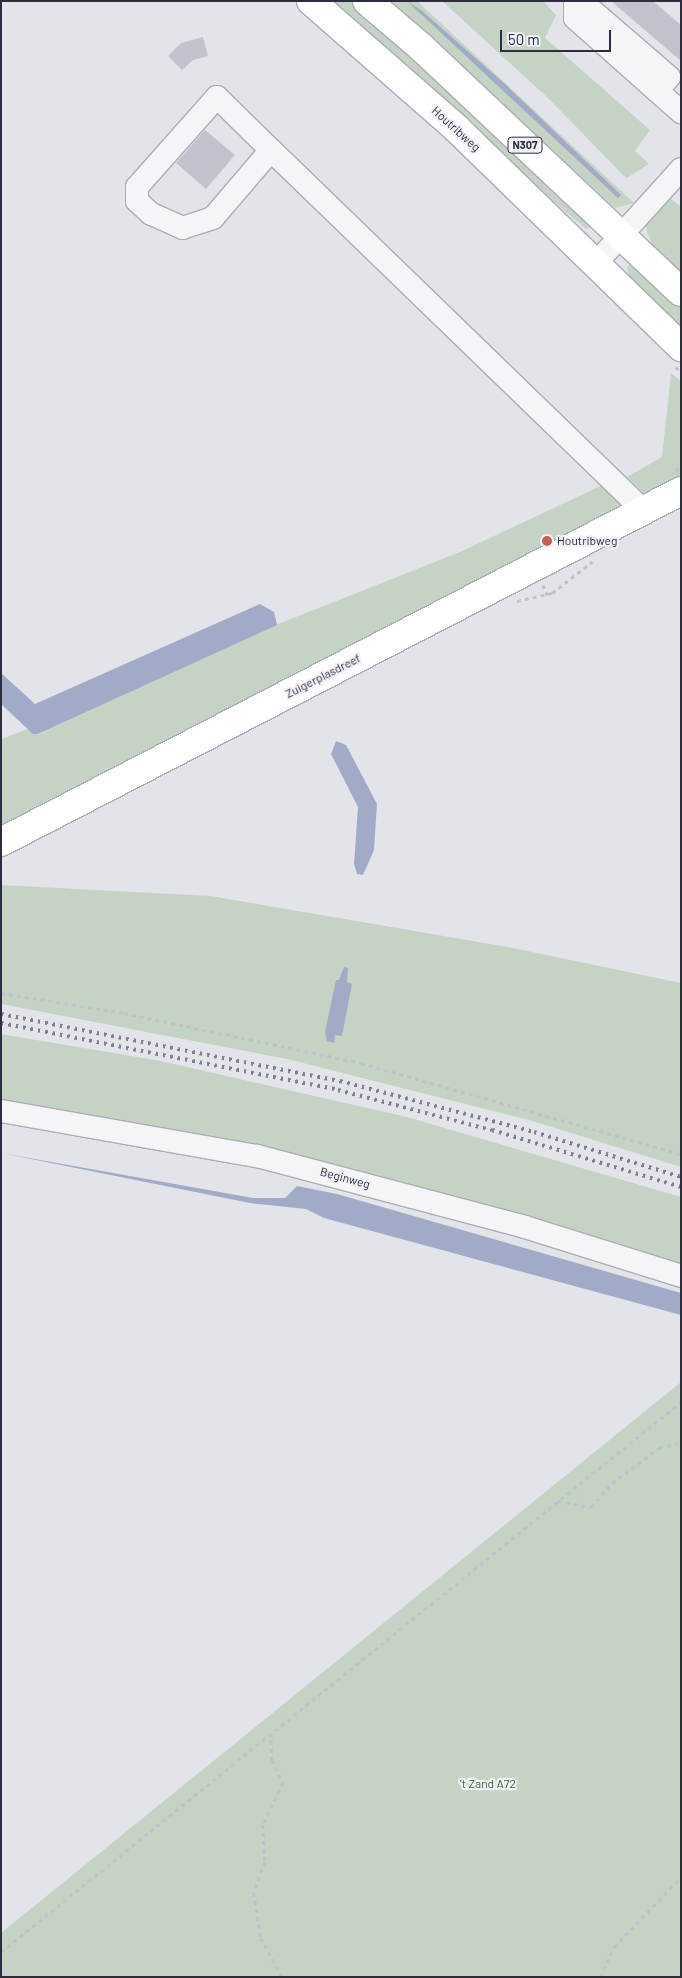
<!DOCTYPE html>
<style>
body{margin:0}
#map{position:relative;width:682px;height:1978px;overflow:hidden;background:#e3e4ea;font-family:Barlow,sans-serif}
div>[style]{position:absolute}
.green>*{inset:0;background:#c5d3c4}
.water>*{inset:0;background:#a1aac7}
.building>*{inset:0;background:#c0c2cc}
.path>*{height:2.5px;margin-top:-1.25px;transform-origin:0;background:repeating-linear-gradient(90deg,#c1c1c8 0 4px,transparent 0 8px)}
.roads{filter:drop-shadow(1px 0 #acadb7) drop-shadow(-1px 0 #acadb7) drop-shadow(0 1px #acadb7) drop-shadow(0 -1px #acadb7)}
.minor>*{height:22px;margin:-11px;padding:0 11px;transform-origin:11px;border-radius:11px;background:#f5f5f8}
.major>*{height:28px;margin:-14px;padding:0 14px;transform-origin:14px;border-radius:14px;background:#fff}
.rail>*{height:4px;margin-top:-2px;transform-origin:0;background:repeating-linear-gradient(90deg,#7d8092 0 2.5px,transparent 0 7.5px)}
.dots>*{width:14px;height:14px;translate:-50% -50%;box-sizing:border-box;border:2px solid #f2f3f7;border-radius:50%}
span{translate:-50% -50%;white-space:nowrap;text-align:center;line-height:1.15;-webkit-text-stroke:4.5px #f2f3f7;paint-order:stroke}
.shield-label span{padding:1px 4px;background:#f2f3f7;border:1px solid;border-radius:4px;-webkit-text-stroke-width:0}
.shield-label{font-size:11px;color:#2c2e40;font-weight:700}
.street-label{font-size:12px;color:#2c2e40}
.poi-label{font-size:12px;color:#2c2e40}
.left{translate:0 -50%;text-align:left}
.park-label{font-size:12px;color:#3a5b3c}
.frame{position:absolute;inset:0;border:2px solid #2c2e40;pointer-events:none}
.scale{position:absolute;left:500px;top:30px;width:111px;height:22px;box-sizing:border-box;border:2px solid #2c2e40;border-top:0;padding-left:6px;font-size:15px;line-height:18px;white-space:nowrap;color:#2c2e40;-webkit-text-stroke:4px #f2f3f7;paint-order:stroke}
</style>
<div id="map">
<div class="green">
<i style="clip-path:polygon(332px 1px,357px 1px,592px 226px,586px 229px,565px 211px)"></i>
<i style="clip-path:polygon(391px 1px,417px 1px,634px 203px,615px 208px)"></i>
<i style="clip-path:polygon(442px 1px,543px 1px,556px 15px,545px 38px,650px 130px,635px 151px,649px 164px,627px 178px,623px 175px,549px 99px)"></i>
<i style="clip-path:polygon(670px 198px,681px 207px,681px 272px,652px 244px,647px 232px,646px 225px)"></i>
<i style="clip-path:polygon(636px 262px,681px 306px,681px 332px,631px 283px,627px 267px)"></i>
<i style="clip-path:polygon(671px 373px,681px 381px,681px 475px,650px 499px,627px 477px,662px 457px)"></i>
<i style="clip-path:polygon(607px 483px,632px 507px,383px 628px,303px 677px,1px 829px,1px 739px,28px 729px,39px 734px,263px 630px,460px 552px)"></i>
<i style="clip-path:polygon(1px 885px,211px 896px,508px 947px,681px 983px,681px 1167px,529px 1120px,287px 1059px,1px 1004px)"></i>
<i style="clip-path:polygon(1px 1034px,161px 1061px,407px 1117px,681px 1197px,681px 1267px,1px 1105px)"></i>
<i style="clip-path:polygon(681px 1382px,681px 1977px,1px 1977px,1px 1933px)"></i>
</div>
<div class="water">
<i style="clip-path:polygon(407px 1px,422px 11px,506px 85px,621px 195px,618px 198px)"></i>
<i style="clip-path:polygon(260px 604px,274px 612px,277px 625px,38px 734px,33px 734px,1px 704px,1px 673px,35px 704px)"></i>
<i style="clip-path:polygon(336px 741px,346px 745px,377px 804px,374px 850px,363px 875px,357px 874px,354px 864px,358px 807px,331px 754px)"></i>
<i style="clip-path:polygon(344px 967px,348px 968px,347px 982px,352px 984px,342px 1036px,335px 1035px,334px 1043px,327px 1041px,325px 1032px,336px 980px,339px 980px)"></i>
<i style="clip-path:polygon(1px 1153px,253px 1198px,285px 1198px,297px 1186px,337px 1194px,681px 1293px,681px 1315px,324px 1218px,306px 1209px,250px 1203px)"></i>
</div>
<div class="building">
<i style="clip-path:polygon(611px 1px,653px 1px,681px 25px,681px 61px)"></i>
<i style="clip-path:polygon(203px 37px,208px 56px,193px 60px,182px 70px,168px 56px,181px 43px)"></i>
<i style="clip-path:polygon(205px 130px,235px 155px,206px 189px,176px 163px)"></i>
</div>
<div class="path">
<i style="left:676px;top:367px;width:7px;rotate:45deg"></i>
<i style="left:675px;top:471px;width:8px;rotate:-40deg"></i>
<i style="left:543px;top:585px;width:11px;rotate:68deg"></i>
<i style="left:517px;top:601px;width:36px;rotate:-13deg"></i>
<i style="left:552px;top:593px;width:51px;rotate:-37.8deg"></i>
<i style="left:1px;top:993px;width:125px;rotate:9.2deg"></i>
<i style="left:124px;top:1013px;width:242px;rotate:11.9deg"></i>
<i style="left:361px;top:1063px;width:333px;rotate:15.9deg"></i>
<i style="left:558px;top:1501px;width:34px;rotate:10deg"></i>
<i style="left:591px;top:1507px;width:32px;rotate:-49deg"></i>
<i style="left:612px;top:1483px;width:59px;rotate:-36.7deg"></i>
<i style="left:659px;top:1448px;width:23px;rotate:-15deg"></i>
<i style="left:271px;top:1733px;width:27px;rotate:88deg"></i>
<i style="left:272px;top:1760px;width:25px;rotate:64deg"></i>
<i style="left:283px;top:1783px;width:47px;rotate:115.5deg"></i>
<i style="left:263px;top:1825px;width:37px;rotate:87deg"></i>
<i style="left:265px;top:1862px;width:33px;rotate:110deg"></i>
<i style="left:254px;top:1893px;width:46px;rotate:81.2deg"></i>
<i style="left:261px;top:1938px;width:44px;rotate:61.7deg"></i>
<i style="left:1px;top:1952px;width:875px;rotate:-38.97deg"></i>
<i style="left:600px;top:1977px;width:33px;rotate:-65deg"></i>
<i style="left:614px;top:1947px;width:97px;rotate:-46.3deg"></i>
</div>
<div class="roads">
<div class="minor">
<i style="left:575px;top:1px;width:17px;rotate:90deg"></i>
<i style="left:575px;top:18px;width:142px;rotate:41.6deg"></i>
<i style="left:581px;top:1px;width:116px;rotate:40.8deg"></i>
<i style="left:669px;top:77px;width:18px;rotate:131deg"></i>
<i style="left:271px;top:150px;width:89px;rotate:130.5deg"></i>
<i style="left:213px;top:218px;width:32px;rotate:162deg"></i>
<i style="left:183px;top:228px;width:35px;rotate:-156deg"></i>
<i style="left:151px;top:214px;width:19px;rotate:-137deg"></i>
<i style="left:137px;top:201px;width:14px;rotate:-90deg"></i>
<i style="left:137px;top:187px;width:120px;rotate:-48.4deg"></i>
<i style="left:217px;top:97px;width:76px;rotate:44.5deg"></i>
<i style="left:271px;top:150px;width:520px;rotate:44.07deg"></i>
<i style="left:597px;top:262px;width:125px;rotate:-47.9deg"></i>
<i style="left:1px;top:1111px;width:260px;rotate:10deg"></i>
<i style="left:257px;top:1156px;width:277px;rotate:14.8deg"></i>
<i style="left:525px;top:1227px;width:164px;rotate:17.4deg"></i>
</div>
<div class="major">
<i style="left:311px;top:1px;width:194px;rotate:41.2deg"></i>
<i style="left:457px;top:129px;width:313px;rotate:44.2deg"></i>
<i style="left:367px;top:1px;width:71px;rotate:40.4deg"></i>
<i style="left:421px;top:47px;width:357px;rotate:43.3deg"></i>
<i style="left:1px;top:842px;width:765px;rotate:-27.3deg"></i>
</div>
</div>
<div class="rail">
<i style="left:1px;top:1014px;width:346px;rotate:11.2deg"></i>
<i style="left:340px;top:1081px;width:201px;rotate:14.7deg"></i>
<i style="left:534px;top:1132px;width:154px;rotate:17deg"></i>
<i style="left:1px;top:1023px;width:344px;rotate:11.2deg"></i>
<i style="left:338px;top:1090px;width:159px;rotate:14.6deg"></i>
<i style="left:492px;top:1130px;width:197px;rotate:16.8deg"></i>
</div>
<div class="dots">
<i style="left:547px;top:541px;background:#c45d53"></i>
</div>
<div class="shield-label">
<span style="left:525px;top:145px">N307</span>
</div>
<div class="street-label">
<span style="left:456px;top:129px;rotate:42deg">Houtribweg</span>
<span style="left:323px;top:676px;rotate:-27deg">Zuigerplasdreef</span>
<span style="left:345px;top:1178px;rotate:15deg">Beginweg</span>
</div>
<div class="poi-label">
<span class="left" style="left:557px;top:541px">Houtribweg</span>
</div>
<div class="park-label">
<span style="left:488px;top:1784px">'t Zand A72</span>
</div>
<div class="frame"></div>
<div class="scale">50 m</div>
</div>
